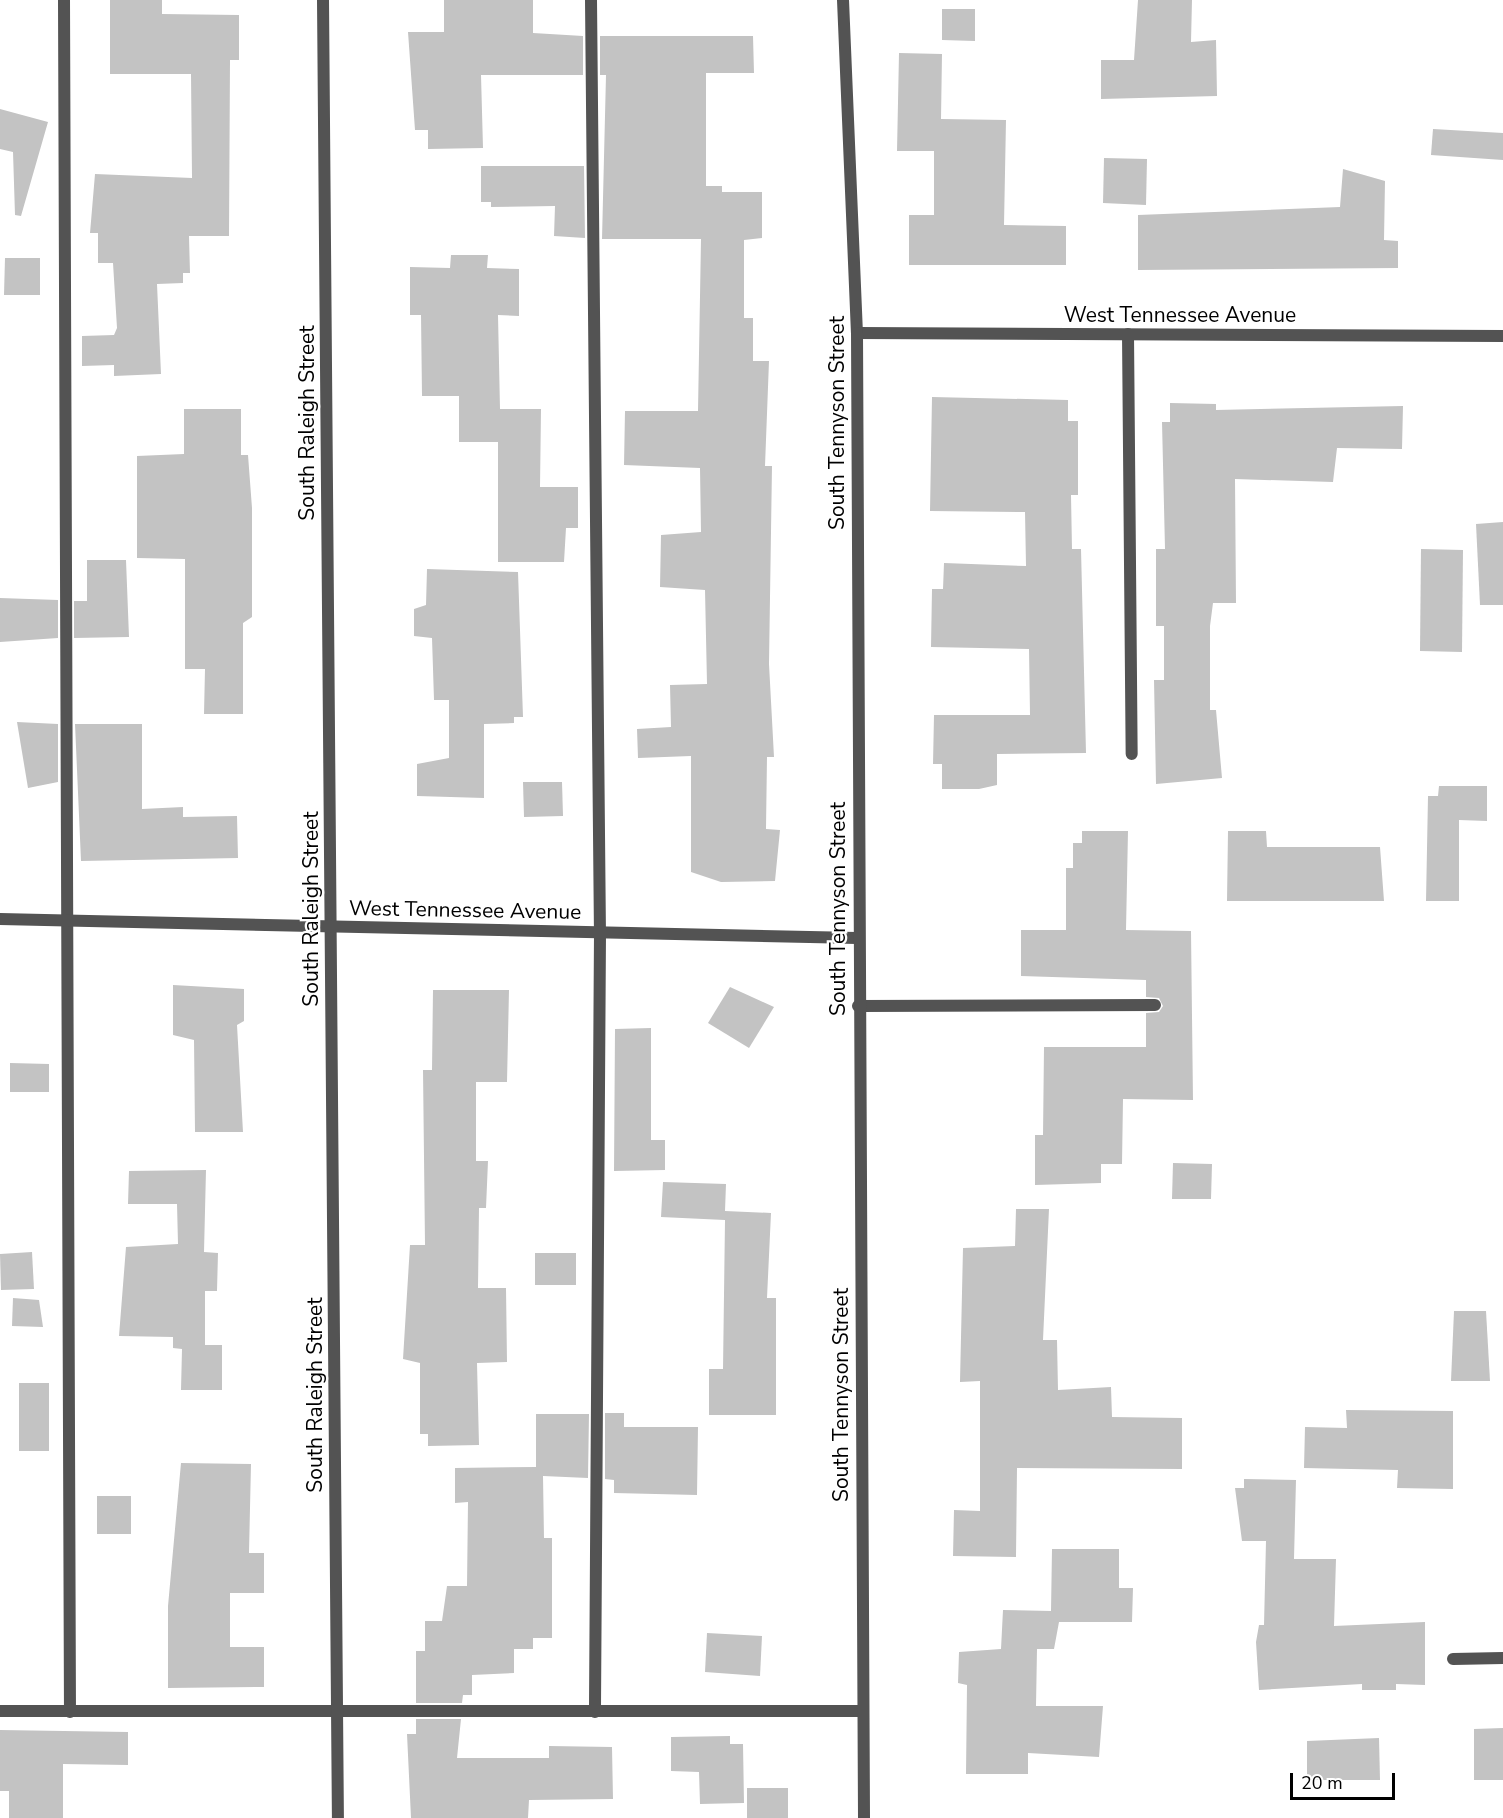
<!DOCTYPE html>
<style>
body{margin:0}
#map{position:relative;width:1503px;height:1818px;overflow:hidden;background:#fff;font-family:"Nunito Sans",sans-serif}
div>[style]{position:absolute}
.building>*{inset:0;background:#c3c3c3}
.service>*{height:12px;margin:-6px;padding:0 6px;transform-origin:6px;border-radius:6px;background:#535353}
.minor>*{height:12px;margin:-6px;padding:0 6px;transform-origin:6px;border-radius:6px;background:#535353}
.tertiary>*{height:12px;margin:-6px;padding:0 6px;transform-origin:6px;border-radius:6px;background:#535353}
span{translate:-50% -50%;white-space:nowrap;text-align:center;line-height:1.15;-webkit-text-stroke:4.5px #fff;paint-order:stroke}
.street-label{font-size:21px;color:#000}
.scale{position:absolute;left:1290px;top:1773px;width:105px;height:27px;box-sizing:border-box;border:3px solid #000;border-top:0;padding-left:8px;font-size:18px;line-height:21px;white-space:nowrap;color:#000;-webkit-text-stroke:4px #fff;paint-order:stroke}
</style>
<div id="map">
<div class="building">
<i style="clip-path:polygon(110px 0,162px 0,162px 14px,239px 15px,239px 60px,230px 60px,229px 236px,189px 236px,190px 273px,183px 273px,183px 283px,157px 284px,161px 374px,114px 376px,114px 365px,82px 366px,82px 336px,114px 335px,117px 328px,113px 263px,98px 263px,98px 233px,90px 233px,95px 174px,192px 178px,191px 74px,110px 74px)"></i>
<i style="clip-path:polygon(444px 0,533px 0,533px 33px,583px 36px,583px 75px,481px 75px,483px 148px,428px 149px,428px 130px,415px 130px,408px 32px,444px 32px)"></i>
<i style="clip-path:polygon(1138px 0,1192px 0,1191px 42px,1216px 40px,1217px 96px,1101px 99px,1101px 60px,1134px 60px)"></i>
<i style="clip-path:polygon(942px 9px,975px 9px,975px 41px,942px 40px)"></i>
<i style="clip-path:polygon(600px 36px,753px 36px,754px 73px,706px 73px,706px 186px,722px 186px,722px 192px,762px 192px,762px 238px,744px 240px,744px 318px,753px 318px,753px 361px,769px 361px,765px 466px,772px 466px,769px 664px,774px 757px,767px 757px,766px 829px,780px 830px,775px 881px,721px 882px,691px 872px,691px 756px,638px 758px,637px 729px,671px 727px,670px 685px,707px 684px,705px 590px,660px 587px,661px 535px,701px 532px,700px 468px,624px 465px,625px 411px,698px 411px,701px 239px,602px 239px,606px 75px,600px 75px)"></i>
<i style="clip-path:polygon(899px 53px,942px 54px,941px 119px,1006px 120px,1004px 225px,1066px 226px,1066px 265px,909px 265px,909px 215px,934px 215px,934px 151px,897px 151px)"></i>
<i style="clip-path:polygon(0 109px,48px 122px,21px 216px,15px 215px,13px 152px,0 149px)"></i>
<i style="clip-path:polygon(1433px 129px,1503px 133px,1503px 160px,1431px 155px)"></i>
<i style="clip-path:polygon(1104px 158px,1147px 159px,1146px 205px,1103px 203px)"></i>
<i style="clip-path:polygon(481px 166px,584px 166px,585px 238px,554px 236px,555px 206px,491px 207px,491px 202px,481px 202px)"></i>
<i style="clip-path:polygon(1343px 169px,1385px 181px,1384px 240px,1398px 241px,1398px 268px,1138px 270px,1138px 215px,1340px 207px)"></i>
<i style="clip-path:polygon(451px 255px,488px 255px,487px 268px,519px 269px,519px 316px,498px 315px,500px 409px,541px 409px,540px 487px,578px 487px,578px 528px,566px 528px,564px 562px,498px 562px,498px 442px,459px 442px,459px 396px,422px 396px,421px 315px,410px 315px,410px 267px,450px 268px)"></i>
<i style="clip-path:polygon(5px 258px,40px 258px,40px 295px,4px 295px)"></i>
<i style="clip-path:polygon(932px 397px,1068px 400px,1068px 421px,1078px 421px,1078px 495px,1071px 495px,1072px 549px,1081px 549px,1086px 753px,997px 754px,997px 785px,979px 789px,942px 789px,942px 764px,933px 764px,934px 715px,1030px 715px,1029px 649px,931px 647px,932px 589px,943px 589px,944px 563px,1026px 566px,1025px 512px,930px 511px)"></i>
<i style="clip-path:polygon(1170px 403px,1216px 404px,1216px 410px,1403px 406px,1402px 449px,1337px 448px,1333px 482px,1235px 479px,1236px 603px,1213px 603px,1210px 626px,1210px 710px,1216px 710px,1222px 778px,1156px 784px,1154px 680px,1164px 680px,1164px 626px,1156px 626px,1156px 549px,1165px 549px,1162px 422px,1170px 422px)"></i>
<i style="clip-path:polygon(184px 409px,241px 409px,241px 455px,248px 455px,252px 508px,252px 617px,243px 623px,243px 714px,204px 714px,205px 669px,185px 669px,185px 559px,137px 558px,137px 456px,184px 454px)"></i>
<i style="clip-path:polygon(1503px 522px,1503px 605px,1480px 605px,1476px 524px)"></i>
<i style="clip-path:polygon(1421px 549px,1463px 550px,1462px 652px,1420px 651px)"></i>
<i style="clip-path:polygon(87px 560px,126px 560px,129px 637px,74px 638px,74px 601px,87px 601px)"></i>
<i style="clip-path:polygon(427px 569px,518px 572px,523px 717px,514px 717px,514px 723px,484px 724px,484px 798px,417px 796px,417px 764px,449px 758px,449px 700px,434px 700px,432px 638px,414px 636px,414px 609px,426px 605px)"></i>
<i style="clip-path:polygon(0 598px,58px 600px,58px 638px,0 642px)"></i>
<i style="clip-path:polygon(17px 722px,58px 724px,58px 782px,28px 788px)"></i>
<i style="clip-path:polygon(75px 724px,142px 724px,142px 809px,183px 807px,183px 817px,237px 816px,238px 858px,81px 861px)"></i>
<i style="clip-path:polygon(523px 782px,562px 782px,563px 816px,524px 817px)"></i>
<i style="clip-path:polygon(1439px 786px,1487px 786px,1487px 821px,1459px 820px,1459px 901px,1426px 901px,1428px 796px,1438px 796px)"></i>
<i style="clip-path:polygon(1082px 831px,1128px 831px,1126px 930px,1191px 931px,1193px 1100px,1123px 1099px,1122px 1164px,1101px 1164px,1101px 1183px,1035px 1185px,1035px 1135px,1043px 1135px,1044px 1047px,1146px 1047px,1146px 1013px,1159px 1012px,1163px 1006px,1159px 998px,1146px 997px,1146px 980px,1021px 976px,1021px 930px,1066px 930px,1066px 868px,1073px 868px,1073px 843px,1082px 843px)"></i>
<i style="clip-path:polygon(1228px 831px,1266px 831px,1267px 847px,1380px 847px,1384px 901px,1227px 901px)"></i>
<i style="clip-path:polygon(173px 985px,244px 989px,244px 1021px,237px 1025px,243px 1132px,195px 1132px,194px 1040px,173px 1035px)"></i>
<i style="clip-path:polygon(730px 987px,774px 1007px,749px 1048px,708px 1023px)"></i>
<i style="clip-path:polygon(433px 990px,509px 990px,507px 1082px,476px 1082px,476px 1161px,488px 1161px,486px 1208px,479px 1208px,478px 1288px,506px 1288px,507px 1362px,477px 1363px,479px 1445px,428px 1446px,428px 1434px,420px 1434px,420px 1363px,403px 1359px,410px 1245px,425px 1245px,423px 1070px,432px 1070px)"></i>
<i style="clip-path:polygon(651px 1028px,651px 1140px,665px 1140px,665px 1170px,614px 1171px,615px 1029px)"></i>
<i style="clip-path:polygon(10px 1063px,49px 1064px,49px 1092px,10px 1092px)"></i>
<i style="clip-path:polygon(1173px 1163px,1212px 1164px,1211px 1199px,1172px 1199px)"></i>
<i style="clip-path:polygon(206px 1170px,204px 1252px,218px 1253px,217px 1291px,205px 1291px,205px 1345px,222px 1345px,222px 1390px,181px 1390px,182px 1349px,173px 1348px,173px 1337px,119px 1336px,126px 1247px,178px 1244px,177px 1204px,128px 1204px,129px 1171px)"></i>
<i style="clip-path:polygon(663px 1182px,726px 1184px,725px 1211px,771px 1213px,767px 1298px,776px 1298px,776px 1415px,709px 1415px,709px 1369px,723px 1369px,725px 1220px,661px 1217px)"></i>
<i style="clip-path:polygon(1016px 1209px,1049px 1209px,1043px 1340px,1057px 1340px,1058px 1390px,1111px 1387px,1112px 1417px,1182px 1418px,1182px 1469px,1017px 1468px,1016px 1557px,953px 1556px,954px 1510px,980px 1511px,980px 1381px,960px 1382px,963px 1248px,1015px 1246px)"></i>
<i style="clip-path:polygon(32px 1252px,34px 1289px,1px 1290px,0 1254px)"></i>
<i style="clip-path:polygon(535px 1253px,576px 1253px,576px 1285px,535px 1285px)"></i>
<i style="clip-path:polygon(13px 1298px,39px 1300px,43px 1327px,12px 1326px)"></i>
<i style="clip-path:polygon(1454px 1311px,1486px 1311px,1490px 1381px,1451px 1381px)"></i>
<i style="clip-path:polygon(19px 1383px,49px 1383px,49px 1451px,19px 1451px)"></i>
<i style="clip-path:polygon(1346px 1410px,1453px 1411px,1453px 1489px,1397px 1488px,1398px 1470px,1304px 1468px,1305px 1427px,1347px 1428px)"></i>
<i style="clip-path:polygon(605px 1413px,624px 1413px,624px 1427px,698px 1427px,697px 1495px,614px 1493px,614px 1480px,605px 1479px)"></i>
<i style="clip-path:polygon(536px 1414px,589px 1414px,588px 1478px,543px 1476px,544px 1538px,552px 1538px,552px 1638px,533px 1638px,533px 1649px,514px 1649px,514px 1673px,472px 1675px,472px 1695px,463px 1695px,462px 1703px,416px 1703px,416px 1651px,425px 1651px,425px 1621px,442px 1621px,447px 1586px,467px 1586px,468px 1502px,455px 1503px,455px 1468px,536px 1467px)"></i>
<i style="clip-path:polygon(181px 1463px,251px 1464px,249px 1553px,264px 1553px,264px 1593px,230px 1593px,230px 1647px,264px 1647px,264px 1687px,168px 1688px,168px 1606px)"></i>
<i style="clip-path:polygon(1244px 1479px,1296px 1480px,1294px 1559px,1336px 1559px,1334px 1626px,1425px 1622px,1425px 1685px,1396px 1684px,1396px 1690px,1362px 1690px,1362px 1684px,1259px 1690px,1256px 1642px,1259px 1625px,1264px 1625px,1266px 1541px,1242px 1541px,1235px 1488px,1244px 1488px)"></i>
<i style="clip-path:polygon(97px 1496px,131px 1496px,131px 1534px,97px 1534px)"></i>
<i style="clip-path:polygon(1052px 1549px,1119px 1549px,1119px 1588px,1133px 1588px,1132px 1622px,1059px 1622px,1054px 1649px,1037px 1649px,1036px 1706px,1103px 1706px,1099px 1757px,1028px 1753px,1028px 1774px,966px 1774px,967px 1685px,958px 1683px,959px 1652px,1001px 1649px,1003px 1610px,1051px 1611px)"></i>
<i style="clip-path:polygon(707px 1633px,762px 1636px,760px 1676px,705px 1672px)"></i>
<i style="clip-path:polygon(416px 1719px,461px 1719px,457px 1758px,549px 1758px,549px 1746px,612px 1747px,613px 1799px,529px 1800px,528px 1818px,411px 1818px,407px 1734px,416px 1734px)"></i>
<i style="clip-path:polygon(1503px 1728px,1503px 1780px,1474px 1780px,1474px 1729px)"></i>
<i style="clip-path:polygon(0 1730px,128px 1732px,128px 1765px,63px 1764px,63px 1818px,9px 1818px,9px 1791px,0 1791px)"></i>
<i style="clip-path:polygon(730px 1736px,730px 1744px,743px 1744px,744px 1803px,700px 1804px,699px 1772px,671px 1771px,671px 1737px)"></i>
<i style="clip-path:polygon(1379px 1738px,1380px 1780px,1307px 1780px,1307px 1741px)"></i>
<i style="clip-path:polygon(747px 1788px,788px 1788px,788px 1818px,747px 1818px)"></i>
</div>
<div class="service">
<i style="left:64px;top:0;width:1712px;rotate:89.8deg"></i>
<i style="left:591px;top:0;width:933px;rotate:89.45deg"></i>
<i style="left:600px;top:933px;width:779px;rotate:90.37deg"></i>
<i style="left:1128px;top:334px;width:420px;rotate:89.5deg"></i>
<i style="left:858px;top:1006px;width:297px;rotate:-0.2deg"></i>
<i style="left:1453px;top:1659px;width:50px;rotate:-1.1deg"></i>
<i style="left:0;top:1711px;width:863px"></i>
</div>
<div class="minor">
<i style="left:323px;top:0;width:1818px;rotate:89.53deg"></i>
<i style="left:857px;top:333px;width:646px;rotate:0.27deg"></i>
<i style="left:0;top:919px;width:857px;rotate:1.27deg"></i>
</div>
<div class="tertiary">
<i style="left:843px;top:0;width:333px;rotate:87.6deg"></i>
<i style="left:857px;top:333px;width:1485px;rotate:89.73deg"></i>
</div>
<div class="street-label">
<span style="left:1180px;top:315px">West Tennessee Avenue</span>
<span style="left:307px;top:423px;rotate:-90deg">South Raleigh Street</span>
<span style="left:837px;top:423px;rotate:-90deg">South Tennyson Street</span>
<span style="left:311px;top:909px;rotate:-90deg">South Raleigh Street</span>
<span style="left:838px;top:909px;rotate:-90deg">South Tennyson Street</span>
<span style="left:465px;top:910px;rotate:1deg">West Tennessee Avenue</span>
<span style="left:315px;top:1395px;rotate:-90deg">South Raleigh Street</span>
<span style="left:841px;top:1395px;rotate:-90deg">South Tennyson Street</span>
</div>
<div class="scale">20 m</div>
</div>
